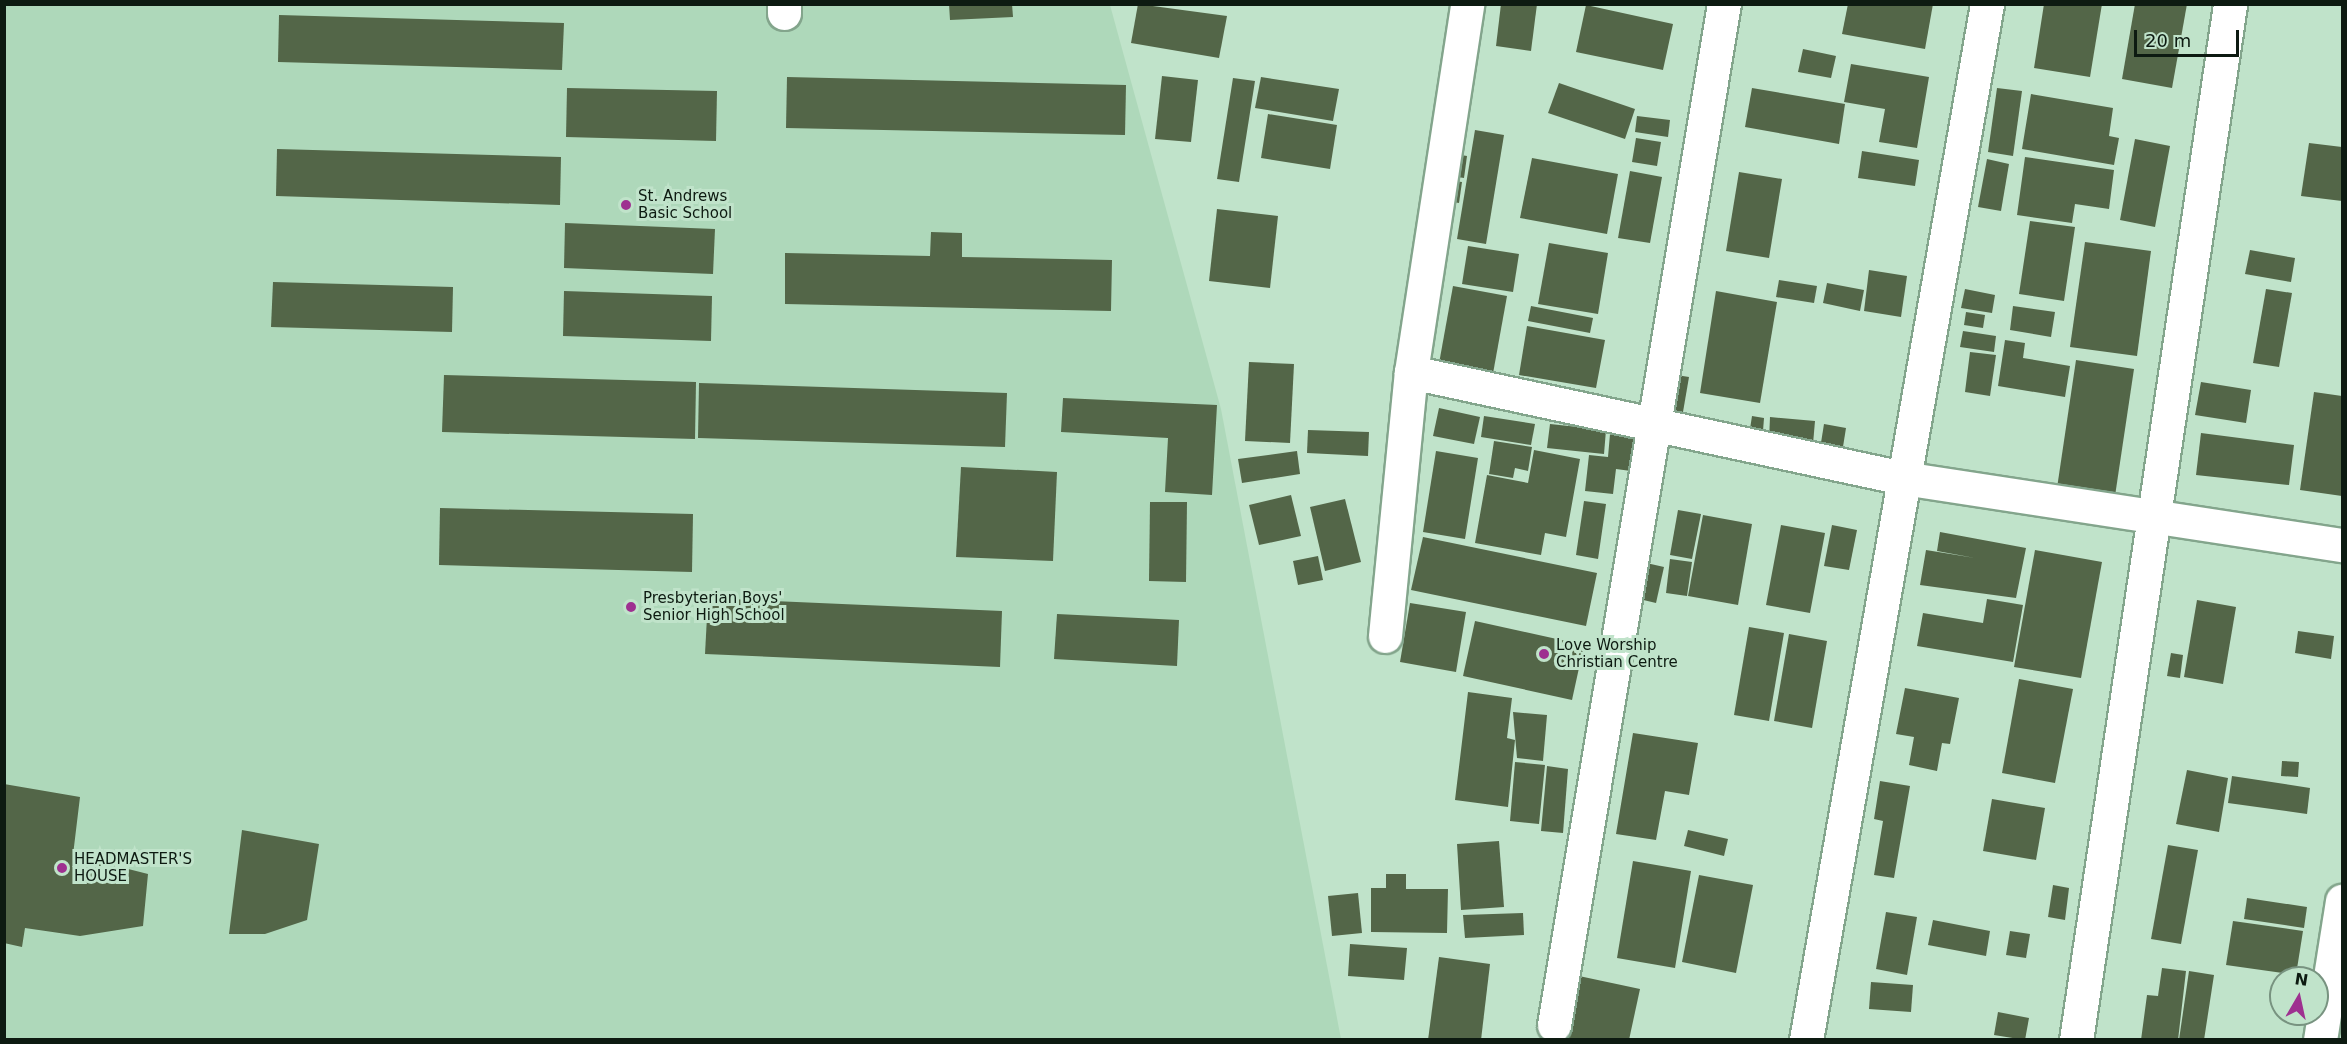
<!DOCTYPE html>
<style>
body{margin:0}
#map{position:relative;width:2347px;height:1044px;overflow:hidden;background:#c0e3ca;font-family:"DejaVu Sans",sans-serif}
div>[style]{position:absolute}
.built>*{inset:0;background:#aed8ba}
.building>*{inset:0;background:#536648}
.roads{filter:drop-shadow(2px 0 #83a58c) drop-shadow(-2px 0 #83a58c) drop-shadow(0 2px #83a58c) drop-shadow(0 -2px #83a58c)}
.minor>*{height:33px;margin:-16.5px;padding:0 16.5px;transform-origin:16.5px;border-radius:16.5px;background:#fff}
.dots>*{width:16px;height:16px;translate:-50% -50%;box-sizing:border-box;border:3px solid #c0e3ca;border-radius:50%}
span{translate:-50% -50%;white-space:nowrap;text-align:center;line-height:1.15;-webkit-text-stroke:6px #c0e3ca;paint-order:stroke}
.poi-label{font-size:15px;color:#0d1a11}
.left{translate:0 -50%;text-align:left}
.frame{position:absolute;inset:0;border:6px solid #0d1a11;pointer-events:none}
.north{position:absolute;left:2269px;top:966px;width:60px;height:60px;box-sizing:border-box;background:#c0e3ca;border:2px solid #789380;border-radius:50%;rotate:9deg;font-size:16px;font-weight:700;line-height:24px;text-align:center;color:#0d1a11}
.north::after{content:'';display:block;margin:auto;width:21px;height:27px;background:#9e3090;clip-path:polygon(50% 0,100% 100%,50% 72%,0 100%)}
.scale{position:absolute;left:2134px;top:30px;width:105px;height:27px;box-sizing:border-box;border:3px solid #0d1a11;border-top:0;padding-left:8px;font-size:18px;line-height:21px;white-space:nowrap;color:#0d1a11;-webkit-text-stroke:4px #c0e3ca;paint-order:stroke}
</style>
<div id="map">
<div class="built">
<i style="clip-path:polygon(5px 5px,1110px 5px,1221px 409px,1341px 1039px,5px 1040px)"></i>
</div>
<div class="building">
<i style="clip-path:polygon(949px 4px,1012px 4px,1013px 17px,950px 20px)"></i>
<i style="clip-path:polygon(1138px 4px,1227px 16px,1219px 58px,1131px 43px)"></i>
<i style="clip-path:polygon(1501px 4px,1537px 4px,1531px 51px,1496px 46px)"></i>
<i style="clip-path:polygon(1848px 4px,1933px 4px,1925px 49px,1842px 34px)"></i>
<i style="clip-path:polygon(2044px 4px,2102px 4px,2090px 77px,2034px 68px)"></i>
<i style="clip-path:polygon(2135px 4px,2187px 4px,2172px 88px,2122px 79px)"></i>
<i style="clip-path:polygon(1586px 5px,1673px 24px,1663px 70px,1576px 52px)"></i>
<i style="clip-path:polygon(279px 15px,564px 23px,562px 70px,278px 62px)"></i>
<i style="clip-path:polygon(1803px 49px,1836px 56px,1831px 78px,1798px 72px)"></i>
<i style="clip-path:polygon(1851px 64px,1929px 77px,1917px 148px,1879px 142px,1885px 109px,1844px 102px)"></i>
<i style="clip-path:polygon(1162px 76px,1198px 80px,1191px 142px,1155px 139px)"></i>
<i style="clip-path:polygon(787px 77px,1126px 85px,1125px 135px,786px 128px)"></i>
<i style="clip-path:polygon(1261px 77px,1339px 89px,1333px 121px,1255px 108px)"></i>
<i style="clip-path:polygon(1233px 78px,1255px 81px,1239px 182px,1217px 179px)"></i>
<i style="clip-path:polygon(1559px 83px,1635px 109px,1625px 139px,1548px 113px)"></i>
<i style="clip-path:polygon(567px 88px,717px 91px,716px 141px,566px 137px)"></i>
<i style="clip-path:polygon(1752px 88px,1845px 104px,1839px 144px,1745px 127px)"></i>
<i style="clip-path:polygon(1997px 88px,2022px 91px,2013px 156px,1988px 152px)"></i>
<i style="clip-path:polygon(2031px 94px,2113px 108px,2109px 136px,2119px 138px,2114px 165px,2022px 149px)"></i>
<i style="clip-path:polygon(1268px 114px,1337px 125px,1330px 169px,1261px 158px)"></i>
<i style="clip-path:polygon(1637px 116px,1670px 120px,1668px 137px,1635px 132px)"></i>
<i style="clip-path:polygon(1475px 130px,1504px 135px,1486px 244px,1457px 239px)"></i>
<i style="clip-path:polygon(1636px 138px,1661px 142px,1657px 166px,1632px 162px)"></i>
<i style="clip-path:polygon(2135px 139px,2170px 146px,2155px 227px,2120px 220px)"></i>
<i style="clip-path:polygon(2309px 143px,2342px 147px,2342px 201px,2301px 196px)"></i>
<i style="clip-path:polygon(277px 149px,561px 157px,560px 205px,276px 196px)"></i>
<i style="clip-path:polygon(1862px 151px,1919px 160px,1915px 186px,1858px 178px)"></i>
<i style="clip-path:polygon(1448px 153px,1467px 156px,1464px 178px,1445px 175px)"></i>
<i style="clip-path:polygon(2025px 157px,2114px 170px,2109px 209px,2075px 204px,2072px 223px,2017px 215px)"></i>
<i style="clip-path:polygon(1532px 158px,1618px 174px,1607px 234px,1520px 218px)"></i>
<i style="clip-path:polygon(1987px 159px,2009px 164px,2001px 211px,1978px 207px)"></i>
<i style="clip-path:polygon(1630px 171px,1662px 177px,1650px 243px,1618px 238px)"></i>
<i style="clip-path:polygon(1739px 172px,1782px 179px,1769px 258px,1726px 251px)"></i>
<i style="clip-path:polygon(1445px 180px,1462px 182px,1459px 203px,1442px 200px)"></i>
<i style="clip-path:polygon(1217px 209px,1278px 216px,1270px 288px,1209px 281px)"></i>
<i style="clip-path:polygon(2030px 221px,2075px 227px,2064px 301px,2019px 294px)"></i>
<i style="clip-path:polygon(565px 223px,715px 229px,713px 274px,564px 268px)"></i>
<i style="clip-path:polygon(931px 232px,962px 233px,962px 257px,1112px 260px,1111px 311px,785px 304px,785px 253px,930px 256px)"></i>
<i style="clip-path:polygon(2085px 242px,2151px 251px,2137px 356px,2070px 347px)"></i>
<i style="clip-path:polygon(1549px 243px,1608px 253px,1598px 314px,1538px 304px)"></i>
<i style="clip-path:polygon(1468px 246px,1519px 254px,1513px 292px,1462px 284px)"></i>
<i style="clip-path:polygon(2250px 250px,2295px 258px,2291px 282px,2245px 274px)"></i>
<i style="clip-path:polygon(1869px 270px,1907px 276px,1901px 317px,1864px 311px)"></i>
<i style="clip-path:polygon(1779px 280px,1817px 286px,1814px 303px,1776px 297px)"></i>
<i style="clip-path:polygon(273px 282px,453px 287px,452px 332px,271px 327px)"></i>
<i style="clip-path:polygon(1827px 283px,1864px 290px,1860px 311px,1823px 303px)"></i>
<i style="clip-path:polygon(1453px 286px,1507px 296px,1492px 379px,1438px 369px)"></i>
<i style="clip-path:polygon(1965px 289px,1995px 295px,1992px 313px,1961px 308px)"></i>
<i style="clip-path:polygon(2266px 289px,2292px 293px,2279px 367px,2253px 363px)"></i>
<i style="clip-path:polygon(564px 291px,712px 296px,711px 341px,563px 336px)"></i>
<i style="clip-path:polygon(1716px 291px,1777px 302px,1760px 403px,1700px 393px)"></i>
<i style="clip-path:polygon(1531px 306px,1593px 318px,1590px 333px,1528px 321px)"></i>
<i style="clip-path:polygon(2013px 306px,2055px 312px,2051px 337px,2010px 330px)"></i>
<i style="clip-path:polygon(1966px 312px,1985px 315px,1983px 328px,1964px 325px)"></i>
<i style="clip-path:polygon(1527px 326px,1605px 340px,1596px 388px,1519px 375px)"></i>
<i style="clip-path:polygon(1963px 331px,1996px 336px,1994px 352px,1960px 347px)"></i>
<i style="clip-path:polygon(2005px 340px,2025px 343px,2023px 358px,2070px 366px,2065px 397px,1998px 386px)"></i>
<i style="clip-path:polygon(1970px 352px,1996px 355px,1990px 396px,1965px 392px)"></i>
<i style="clip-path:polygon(2076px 360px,2134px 369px,2115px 496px,2057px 488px)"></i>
<i style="clip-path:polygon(1249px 362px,1294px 364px,1290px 443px,1245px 441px)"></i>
<i style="clip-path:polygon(1670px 374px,1689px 377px,1683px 412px,1665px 409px)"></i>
<i style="clip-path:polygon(444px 375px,696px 382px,695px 439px,442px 432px)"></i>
<i style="clip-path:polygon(2201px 382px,2251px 390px,2246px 423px,2195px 415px)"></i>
<i style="clip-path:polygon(699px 383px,1007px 393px,1005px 447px,698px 438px)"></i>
<i style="clip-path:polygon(2314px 392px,2342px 396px,2342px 496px,2300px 490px)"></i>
<i style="clip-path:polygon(1063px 398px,1217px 405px,1212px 495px,1165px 492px,1168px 438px,1061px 432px)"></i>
<i style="clip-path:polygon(1439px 408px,1480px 417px,1474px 444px,1433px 436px)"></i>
<i style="clip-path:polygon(1484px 416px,1535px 424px,1531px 445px,1481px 437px)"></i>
<i style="clip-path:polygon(1752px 416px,1764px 418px,1762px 444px,1748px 442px)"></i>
<i style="clip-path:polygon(1770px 417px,1815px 421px,1813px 444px,1769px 441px)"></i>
<i style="clip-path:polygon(1550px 424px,1606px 430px,1604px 454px,1547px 448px)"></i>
<i style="clip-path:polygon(1824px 424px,1846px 428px,1842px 453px,1820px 449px)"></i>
<i style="clip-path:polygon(1308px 430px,1369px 432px,1368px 456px,1307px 453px)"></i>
<i style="clip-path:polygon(2201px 433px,2294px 445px,2289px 485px,2196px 475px)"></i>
<i style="clip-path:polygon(1610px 434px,1635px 436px,1631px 471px,1616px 469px,1613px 494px,1585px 491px,1589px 455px,1608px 457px)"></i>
<i style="clip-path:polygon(1494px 441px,1532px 447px,1528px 471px,1515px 468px,1513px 478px,1489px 474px)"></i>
<i style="clip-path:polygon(1534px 450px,1580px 459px,1566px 537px,1545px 533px,1541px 555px,1475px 543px,1487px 475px,1528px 483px)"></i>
<i style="clip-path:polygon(1297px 451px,1300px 474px,1242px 483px,1238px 459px)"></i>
<i style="clip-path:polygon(1436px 451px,1478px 458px,1465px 539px,1423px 532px)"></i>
<i style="clip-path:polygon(961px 467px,1057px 472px,1053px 561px,956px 557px)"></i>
<i style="clip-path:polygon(1291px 495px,1301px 536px,1259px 545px,1249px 505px)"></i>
<i style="clip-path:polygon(1345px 499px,1361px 562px,1325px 571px,1310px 507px)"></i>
<i style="clip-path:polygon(1584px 501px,1606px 504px,1598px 559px,1576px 555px)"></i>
<i style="clip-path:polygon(1150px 502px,1187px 502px,1186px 582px,1149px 581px)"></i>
<i style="clip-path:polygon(440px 508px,693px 514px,692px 572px,439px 565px)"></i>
<i style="clip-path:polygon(1678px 510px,1701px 514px,1692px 559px,1670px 555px)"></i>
<i style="clip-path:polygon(1703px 515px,1752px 524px,1738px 605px,1688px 596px)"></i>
<i style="clip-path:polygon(1781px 525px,1825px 533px,1810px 613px,1766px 605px)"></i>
<i style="clip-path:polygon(1832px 525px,1857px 530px,1849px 570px,1824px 566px)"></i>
<i style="clip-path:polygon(1940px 532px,2026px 548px,2016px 598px,1920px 585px,1926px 550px,1975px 558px,1937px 551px)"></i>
<i style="clip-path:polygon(1423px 537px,1597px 573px,1586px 626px,1411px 590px)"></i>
<i style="clip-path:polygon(2035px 550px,2102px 562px,2081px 678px,2014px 667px)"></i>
<i style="clip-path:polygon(1318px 556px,1323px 580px,1298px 585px,1293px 561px)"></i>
<i style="clip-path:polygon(1670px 559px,1692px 562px,1687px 596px,1666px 593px)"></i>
<i style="clip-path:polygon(1642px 562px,1664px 567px,1656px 603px,1635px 598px)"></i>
<i style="clip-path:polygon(708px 598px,1002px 611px,1000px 667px,705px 654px)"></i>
<i style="clip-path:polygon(1987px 599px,2023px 605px,2013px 662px,1917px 646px,1923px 613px,1983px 623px)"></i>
<i style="clip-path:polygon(2197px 600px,2236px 607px,2223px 684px,2184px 677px)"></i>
<i style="clip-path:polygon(1410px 603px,1466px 612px,1456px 672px,1400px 662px)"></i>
<i style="clip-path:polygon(1057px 614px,1179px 620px,1177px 666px,1054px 659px)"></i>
<i style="clip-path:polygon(1475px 621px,1584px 645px,1572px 700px,1463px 676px)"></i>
<i style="clip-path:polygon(1749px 627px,1784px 633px,1769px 721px,1734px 715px)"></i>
<i style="clip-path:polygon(2298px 631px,2334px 636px,2331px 659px,2295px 653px)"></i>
<i style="clip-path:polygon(1789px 634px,1827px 641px,1812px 728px,1774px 721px)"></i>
<i style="clip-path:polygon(2171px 653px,2183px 655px,2180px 678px,2167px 676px)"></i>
<i style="clip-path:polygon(2019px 679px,2073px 689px,2055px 783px,2002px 773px)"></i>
<i style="clip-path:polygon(1905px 688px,1959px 698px,1950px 744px,1942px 743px,1937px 771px,1909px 765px,1914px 737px,1896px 734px)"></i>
<i style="clip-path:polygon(1468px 692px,1512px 698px,1507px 738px,1515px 740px,1508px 807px,1455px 800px)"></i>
<i style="clip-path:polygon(1513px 712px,1547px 715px,1543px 761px,1517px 758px)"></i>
<i style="clip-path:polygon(1633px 733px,1698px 743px,1689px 795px,1665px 791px,1656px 840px,1616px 834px)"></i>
<i style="clip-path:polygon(2282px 761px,2299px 762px,2298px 777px,2281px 776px)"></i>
<i style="clip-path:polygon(1515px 762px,1545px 765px,1539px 824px,1510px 821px)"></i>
<i style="clip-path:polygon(1547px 766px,1568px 769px,1563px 833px,1541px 831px)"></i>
<i style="clip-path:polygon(2187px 770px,2228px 778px,2219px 832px,2176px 824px)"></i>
<i style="clip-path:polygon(2232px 776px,2310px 788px,2307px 814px,2228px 803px)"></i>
<i style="clip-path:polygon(1880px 781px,1910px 786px,1894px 878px,1874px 875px,1883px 821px,1874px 819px)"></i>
<i style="clip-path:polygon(4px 784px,80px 797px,73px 855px,148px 874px,143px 926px,80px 936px,25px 928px,22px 947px,4px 943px)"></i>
<i style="clip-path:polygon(1992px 799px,2045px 808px,2036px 860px,1983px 851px)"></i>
<i style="clip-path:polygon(242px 830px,319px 844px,307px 920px,265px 934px,229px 934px)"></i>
<i style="clip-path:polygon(1688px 830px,1728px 839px,1724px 856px,1684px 846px)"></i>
<i style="clip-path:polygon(1499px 841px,1504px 907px,1461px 910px,1457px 844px)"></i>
<i style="clip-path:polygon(2168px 845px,2198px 850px,2181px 944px,2151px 939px)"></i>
<i style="clip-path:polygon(1633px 861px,1691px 871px,1675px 968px,1617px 958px)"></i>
<i style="clip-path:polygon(1386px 874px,1406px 874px,1406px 889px,1448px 889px,1447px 933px,1371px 932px,1371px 888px,1386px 888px)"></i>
<i style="clip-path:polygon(1699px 875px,1753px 885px,1736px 973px,1682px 962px)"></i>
<i style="clip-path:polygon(2053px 885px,2069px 888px,2065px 920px,2048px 917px)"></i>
<i style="clip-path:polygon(1358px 893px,1362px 933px,1332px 936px,1328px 896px)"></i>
<i style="clip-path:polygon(2247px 898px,2307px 907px,2304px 928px,2244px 919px)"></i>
<i style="clip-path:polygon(1886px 912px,1917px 917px,1907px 975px,1876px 969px)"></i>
<i style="clip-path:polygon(1523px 913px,1524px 935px,1465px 938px,1463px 915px)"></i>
<i style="clip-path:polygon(1933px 920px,1990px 931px,1986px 956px,1928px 945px)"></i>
<i style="clip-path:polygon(2233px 921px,2303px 931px,2296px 975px,2226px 965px)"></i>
<i style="clip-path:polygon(2010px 931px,2030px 934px,2026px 958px,2006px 955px)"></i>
<i style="clip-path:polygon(1350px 944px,1407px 948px,1404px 980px,1348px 976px)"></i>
<i style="clip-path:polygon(1439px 957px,1490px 964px,1481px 1040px,1428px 1040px)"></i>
<i style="clip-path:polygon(2162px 968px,2186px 971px,2178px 1040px,2141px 1040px,2147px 995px,2158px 996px)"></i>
<i style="clip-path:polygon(2189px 971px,2214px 975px,2204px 1040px,2179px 1040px)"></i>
<i style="clip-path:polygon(1579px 976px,1640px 989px,1629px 1040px,1565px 1040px)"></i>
<i style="clip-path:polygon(1871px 982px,1913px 985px,1911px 1012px,1869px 1009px)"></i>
<i style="clip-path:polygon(1998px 1012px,2029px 1018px,2025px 1040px,1994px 1035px)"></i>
</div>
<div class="roads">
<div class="minor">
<i style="left:784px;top:13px;width:9px;rotate:-90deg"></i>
<i style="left:1411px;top:372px;width:503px;rotate:12.16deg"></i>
<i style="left:1903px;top:478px;width:444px;rotate:8.7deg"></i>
<i style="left:1385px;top:636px;width:265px;rotate:-84.4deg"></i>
<i style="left:1411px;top:372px;width:372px;rotate:-81.3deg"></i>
<i style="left:1554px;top:1025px;width:1035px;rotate:-80.55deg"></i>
<i style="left:1806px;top:1040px;width:1052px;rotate:-80.09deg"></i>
<i style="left:2076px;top:1040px;width:1047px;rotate:-81.54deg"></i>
<i style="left:2320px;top:1040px;width:141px;rotate:-81deg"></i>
</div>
</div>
<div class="dots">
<i style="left:626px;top:205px;background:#9e3090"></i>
<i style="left:631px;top:607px;background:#9e3090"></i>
<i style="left:1544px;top:654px;background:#9e3090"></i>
<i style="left:62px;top:868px;background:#9e3090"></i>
</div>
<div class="poi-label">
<span class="left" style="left:638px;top:205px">St. Andrews<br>Basic School</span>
<span class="left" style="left:643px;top:607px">Presbyterian Boys'<br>Senior High School</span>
<span class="left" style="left:1556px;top:654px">Love Worship<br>Christian Centre</span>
<span class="left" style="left:74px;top:868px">HEADMASTER'S<br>HOUSE</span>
</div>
<div class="frame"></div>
<div class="north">N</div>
<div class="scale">20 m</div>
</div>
